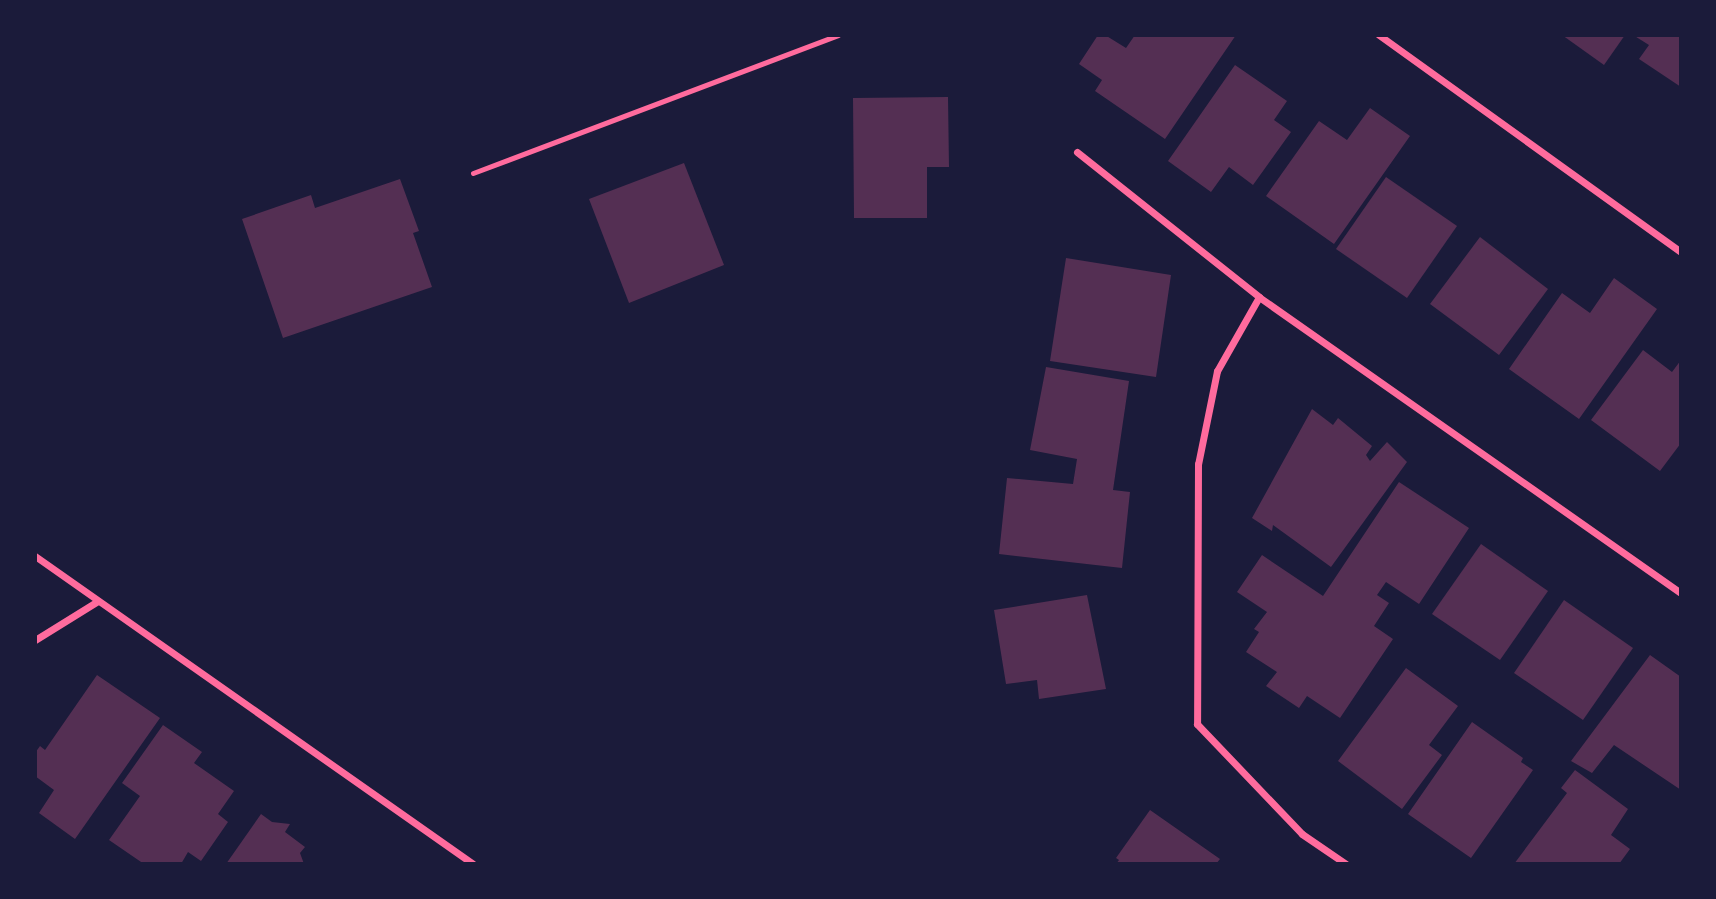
<!DOCTYPE html>
<style>
body{margin:0}
#map{position:relative;width:1716px;height:899px;overflow:hidden;background:#1b1b3a;font-family:"Fira Sans",sans-serif}
div>[style]{position:absolute}
.building>*{inset:0;background:#542f53}
.service>*{height:5px;margin:-2.5px;padding:0 2.5px;transform-origin:2.5px;border-radius:2.5px;background:#ff6b9d}
.minor>*{height:7px;margin:-3.5px;padding:0 3.5px;transform-origin:3.5px;border-radius:3.5px;background:#ff6b9d}
span{translate:-50% -50%;white-space:nowrap;text-align:center;line-height:1.15;-webkit-text-stroke:5px #1b1b3a;paint-order:stroke}
.frame{position:absolute;inset:0;border:37px solid #1b1b3a;pointer-events:none}
</style>
<div id="map">
<div class="building">
<i style="clip-path:polygon(1098px 35px,1105px 35px,1126px 48px,1135px 35px,1236px 35px,1165px 139px,1095px 91px,1102px 80px,1079px 64px)"></i>
<i style="clip-path:polygon(1562px 35px,1625px 35px,1604px 65px)"></i>
<i style="clip-path:polygon(1633px 35px,1681px 35px,1681px 87px,1639px 59px,1649px 45px)"></i>
<i style="clip-path:polygon(1235px 65px,1287px 101px,1274px 120px,1291px 132px,1253px 185px,1229px 167px,1211px 192px,1168px 161px)"></i>
<i style="clip-path:polygon(948px 97px,949px 167px,927px 167px,927px 218px,854px 218px,853px 98px)"></i>
<i style="clip-path:polygon(1370px 108px,1410px 136px,1334px 244px,1266px 196px,1319px 121px,1347px 140px)"></i>
<i style="clip-path:polygon(684px 163px,724px 265px,629px 303px,589px 199px)"></i>
<i style="clip-path:polygon(1386px 177px,1457px 226px,1407px 298px,1336px 249px)"></i>
<i style="clip-path:polygon(400px 179px,419px 231px,413px 233px,432px 287px,283px 338px,242px 219px,311px 195px,315px 208px)"></i>
<i style="clip-path:polygon(1480px 237px,1548px 289px,1499px 355px,1430px 304px)"></i>
<i style="clip-path:polygon(1066px 258px,1171px 275px,1156px 377px,1050px 361px)"></i>
<i style="clip-path:polygon(1614px 278px,1657px 309px,1579px 419px,1509px 369px,1562px 293px,1590px 313px)"></i>
<i style="clip-path:polygon(1643px 350px,1672px 372px,1681px 360px,1681px 443px,1660px 471px,1591px 420px)"></i>
<i style="clip-path:polygon(1046px 367px,1129px 381px,1113px 490px,1130px 492px,1122px 568px,999px 554px,1007px 478px,1073px 484px,1077px 459px,1030px 450px)"></i>
<i style="clip-path:polygon(1312px 409px,1333px 425px,1338px 418px,1372px 446px,1366px 455px,1370px 461px,1387px 442px,1407px 462px,1331px 567px,1273px 525px,1272px 531px,1252px 518px)"></i>
<i style="clip-path:polygon(1399px 482px,1469px 528px,1419px 604px,1386px 582px,1377px 595px,1389px 603px,1374px 626px,1393px 639px,1340px 718px,1307px 696px,1299px 708px,1266px 686px,1277px 672px,1246px 652px,1259px 632px,1254px 629px,1267px 612px,1237px 592px,1262px 555px,1323px 596px)"></i>
<i style="clip-path:polygon(1481px 544px,1548px 591px,1500px 660px,1432px 614px)"></i>
<i style="clip-path:polygon(1087px 595px,1106px 689px,1039px 699px,1037px 680px,1006px 684px,994px 610px)"></i>
<i style="clip-path:polygon(1564px 600px,1633px 648px,1583px 720px,1514px 673px)"></i>
<i style="clip-path:polygon(1650px 655px,1681px 677px,1681px 790px,1614px 745px,1592px 773px,1571px 761px)"></i>
<i style="clip-path:polygon(1406px 668px,1458px 706px,1429px 745px,1442px 755px,1402px 809px,1338px 761px)"></i>
<i style="clip-path:polygon(97px 675px,160px 718px,75px 839px,39px 813px,54px 790px,35px 776px,35px 753px,40px 746px,45px 750px)"></i>
<i style="clip-path:polygon(1472px 722px,1523px 758px,1521px 762px,1533px 770px,1471px 858px,1408px 814px)"></i>
<i style="clip-path:polygon(163px 725px,202px 752px,194px 763px,234px 791px,218px 814px,228px 822px,201px 861px,188px 852px,181px 864px,144px 864px,109px 840px,140px 796px,122px 783px)"></i>
<i style="clip-path:polygon(1575px 770px,1628px 809px,1611px 835px,1630px 849px,1619px 864px,1514px 864px,1567px 793px,1561px 788px)"></i>
<i style="clip-path:polygon(1150px 810px,1220px 859px,1216px 864px,1116px 864px,1119px 860px,1116px 858px)"></i>
<i style="clip-path:polygon(261px 814px,272px 822px,290px 824px,285px 832px,305px 847px,300px 853px,304px 864px,226px 864px)"></i>
</div>
<div class="service">
<i style="left:473px;top:173px;width:390px;rotate:-20.7deg"></i>
</div>
<div class="minor">
<i style="left:1379px;top:35px;width:372px;rotate:35.7deg"></i>
<i style="left:1077px;top:152px;width:233px;rotate:38.5deg"></i>
<i style="left:1259px;top:297px;width:515px;rotate:35.05deg"></i>
<i style="left:1259px;top:297px;width:85px;rotate:119.6deg"></i>
<i style="left:1217px;top:371px;width:95px;rotate:101.5deg"></i>
<i style="left:1198px;top:464px;width:260px;rotate:90.2deg"></i>
<i style="left:1197px;top:724px;width:152px;rotate:46.3deg"></i>
<i style="left:1302px;top:834px;width:53px;rotate:34.3deg"></i>
<i style="left:35px;top:556px;width:535px;rotate:35.11deg"></i>
<i style="left:35px;top:640px;width:74px;rotate:-31.8deg"></i>
</div>
<div class="frame"></div>
</div>
